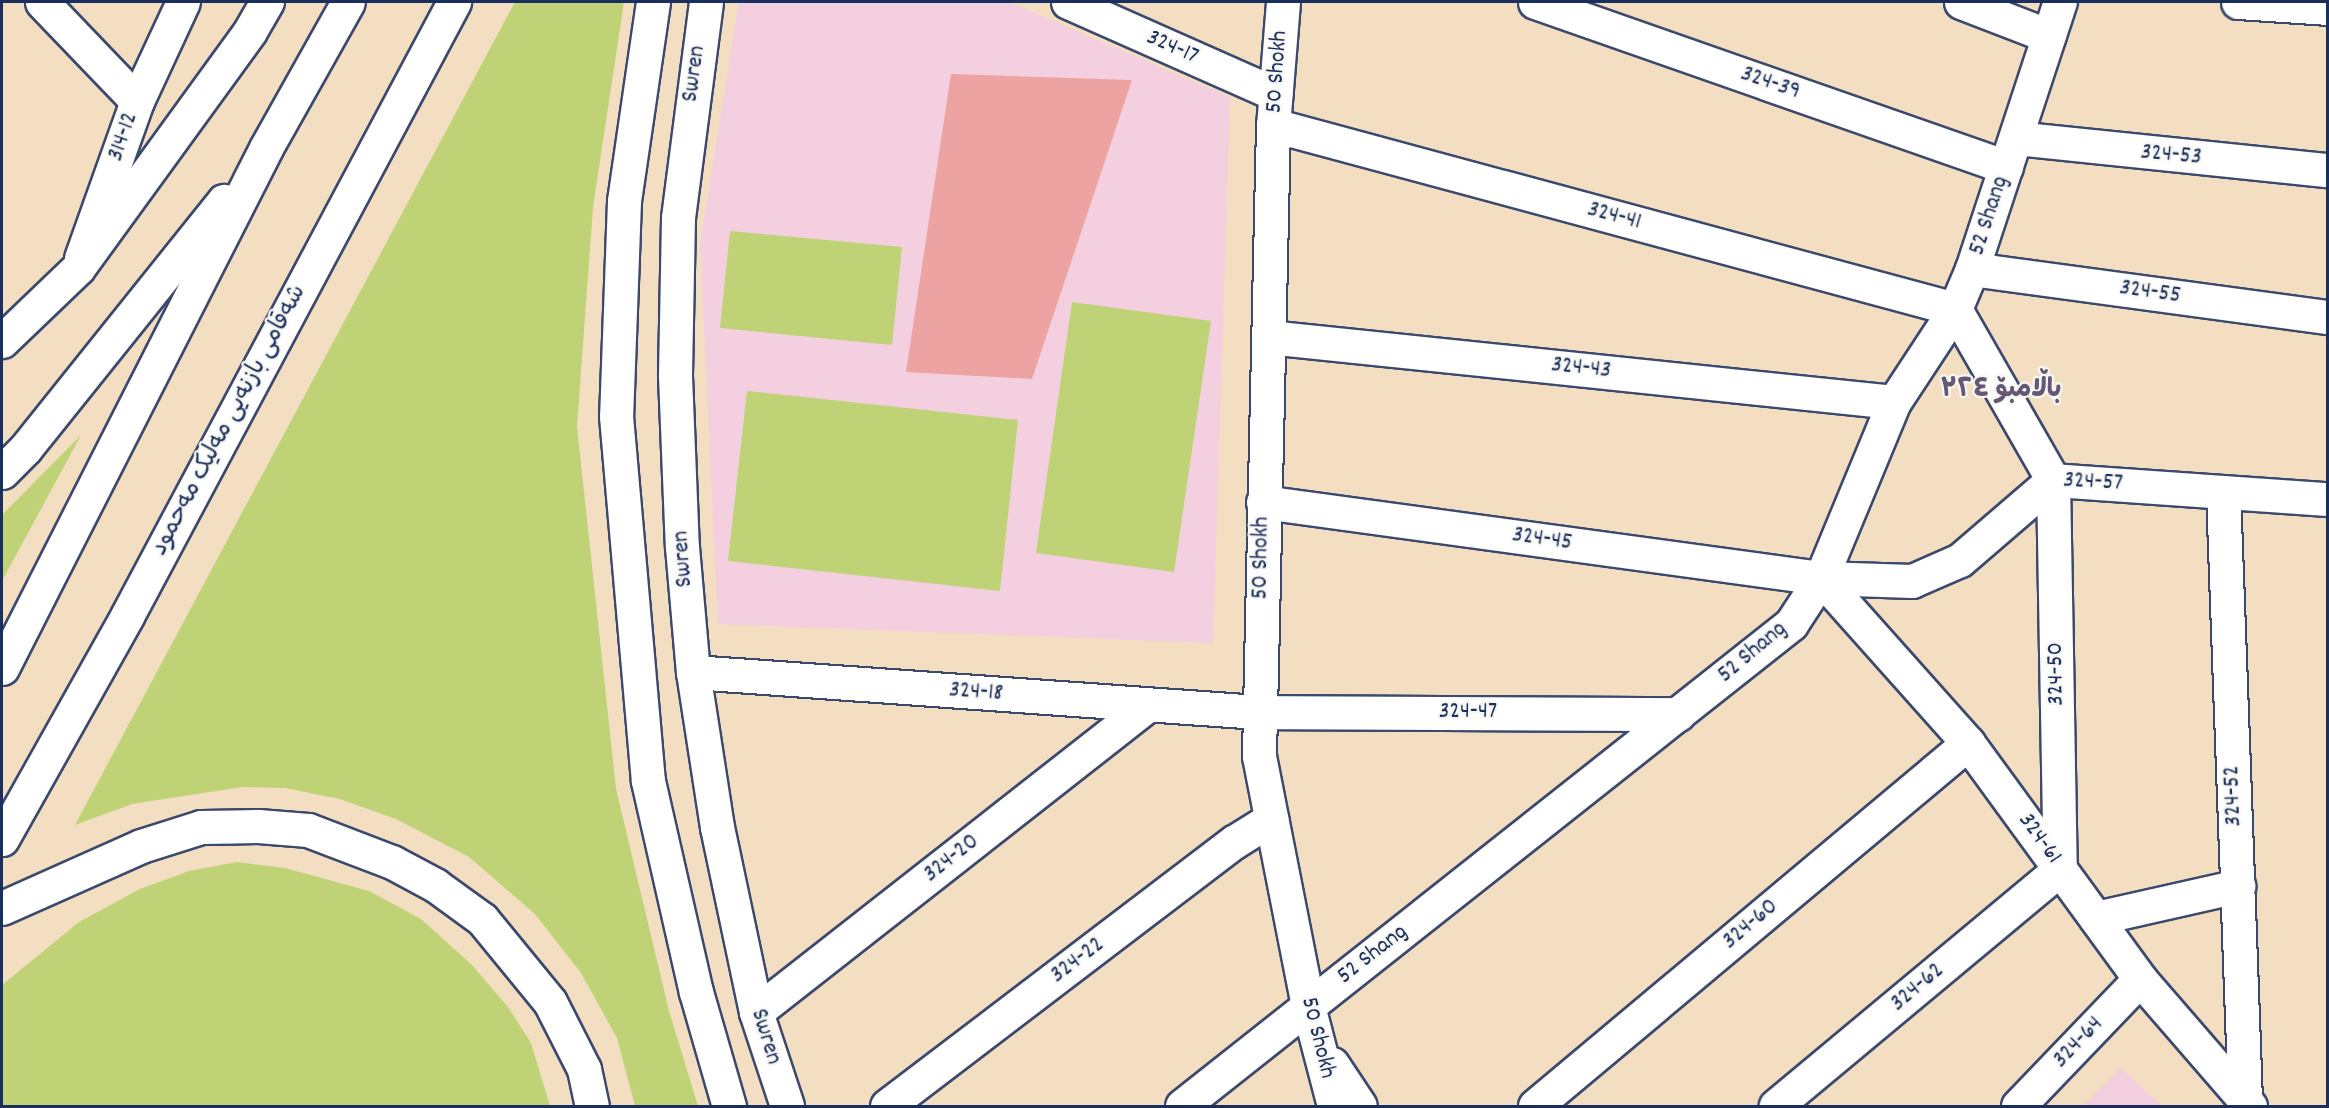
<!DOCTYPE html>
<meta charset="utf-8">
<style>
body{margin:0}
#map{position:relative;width:2329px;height:1108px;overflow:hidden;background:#f3dec2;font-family:Dekko,"Playpen Sans Arabic",sans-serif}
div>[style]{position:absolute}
.built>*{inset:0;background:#f3cfdf}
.green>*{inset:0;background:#bfd276}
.building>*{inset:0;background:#eda3a1}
.roads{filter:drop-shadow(2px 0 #3b496d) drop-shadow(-2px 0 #3b496d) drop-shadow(0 2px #3b496d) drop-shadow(0 -2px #3b496d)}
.minor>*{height:33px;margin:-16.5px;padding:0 16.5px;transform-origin:16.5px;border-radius:16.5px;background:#fff}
.major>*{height:33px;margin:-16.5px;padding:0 16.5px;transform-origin:16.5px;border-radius:16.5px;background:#fff}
.highway>*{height:33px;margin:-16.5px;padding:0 16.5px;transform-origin:16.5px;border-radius:16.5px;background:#fff}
span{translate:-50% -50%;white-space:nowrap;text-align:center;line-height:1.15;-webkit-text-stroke:4.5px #f6f6f2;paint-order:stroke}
.street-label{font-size:24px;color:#1b2f5e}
.neighbourhood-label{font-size:26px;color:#645875;font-weight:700}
.frame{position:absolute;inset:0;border:3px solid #1b2f5e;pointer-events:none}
</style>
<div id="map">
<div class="built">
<i style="clip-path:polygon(739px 2px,1009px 2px,1230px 97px,1213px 643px,718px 624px,700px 244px)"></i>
<i style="clip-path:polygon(2121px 1068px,2162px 1106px,2083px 1106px)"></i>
</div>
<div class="green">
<i style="clip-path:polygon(515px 2px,624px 2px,593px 207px,577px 427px,616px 789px,669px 1011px,698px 1106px,635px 1106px,617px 1038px,581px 973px,535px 914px,469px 857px,396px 819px,340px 799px,285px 788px,242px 787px,132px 804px,75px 825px)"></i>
<i style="clip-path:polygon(730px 231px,902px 247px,892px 345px,720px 328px)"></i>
<i style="clip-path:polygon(1072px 302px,1211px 321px,1174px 572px,1036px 553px)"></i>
<i style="clip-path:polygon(747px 391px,1018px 420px,1000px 591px,728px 561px)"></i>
<i style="clip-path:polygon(81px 435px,2px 581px,2px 515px)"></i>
<i style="clip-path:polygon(237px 862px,285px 868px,369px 891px,421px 919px,472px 965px,508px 1007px,531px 1043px,550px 1106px,2px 1106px,2px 985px,79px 922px,140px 889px,189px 871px)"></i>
</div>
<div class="building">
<i style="clip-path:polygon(951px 74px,1132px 80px,1032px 379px,906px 372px)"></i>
</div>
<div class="roads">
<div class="minor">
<i style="left:42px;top:2px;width:137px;rotate:46.2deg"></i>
<i style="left:137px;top:101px;width:167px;rotate:109.6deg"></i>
<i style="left:706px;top:2px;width:218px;rotate:97.4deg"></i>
<i style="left:678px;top:218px;width:158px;rotate:91.1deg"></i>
<i style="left:675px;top:376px;width:171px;rotate:87.7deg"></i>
<i style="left:682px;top:547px;width:125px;rotate:85deg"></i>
<i style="left:693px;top:672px;width:157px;rotate:81.2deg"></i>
<i style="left:717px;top:827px;width:189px;rotate:78.1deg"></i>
<i style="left:756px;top:1012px;width:99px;rotate:71.7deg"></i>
<i style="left:1068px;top:2px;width:227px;rotate:23.9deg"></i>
<i style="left:1283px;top:2px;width:123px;rotate:94.6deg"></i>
<i style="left:1273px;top:125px;width:631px;rotate:91.27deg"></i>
<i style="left:1259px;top:756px;width:255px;rotate:78.9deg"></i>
<i style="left:1308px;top:1006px;width:103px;rotate:75.4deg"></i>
<i style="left:1535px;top:2px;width:499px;rotate:19.3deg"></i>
<i style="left:1961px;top:2px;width:94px;rotate:21.1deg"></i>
<i style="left:2238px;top:2px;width:90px;rotate:3.8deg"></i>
<i style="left:137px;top:101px;width:109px;rotate:-65.1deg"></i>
<i style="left:1273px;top:125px;width:706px;rotate:15.1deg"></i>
<i style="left:1955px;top:309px;width:197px;rotate:60.2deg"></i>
<i style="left:2053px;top:480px;width:389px;rotate:89deg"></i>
<i style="left:2060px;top:869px;width:370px;rotate:140.2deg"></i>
<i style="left:2016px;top:138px;width:314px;rotate:5.9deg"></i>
<i style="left:1972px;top:269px;width:359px;rotate:7.7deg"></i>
<i style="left:1268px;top:337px;width:629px;rotate:5.93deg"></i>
<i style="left:2223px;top:492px;width:609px;rotate:87.93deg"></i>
<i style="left:1263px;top:502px;width:563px;rotate:7.76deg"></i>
<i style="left:1821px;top:578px;width:91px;rotate:1.9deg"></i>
<i style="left:1912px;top:581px;width:52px;rotate:-23.6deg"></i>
<i style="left:1960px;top:560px;width:123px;rotate:-40.7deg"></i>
<i style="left:2053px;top:480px;width:276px;rotate:4deg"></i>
<i style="left:1821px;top:578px;width:221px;rotate:48.3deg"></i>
<i style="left:1968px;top:743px;width:292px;rotate:53.9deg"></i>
<i style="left:2140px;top:979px;width:168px;rotate:49.1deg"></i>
<i style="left:693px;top:672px;width:566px;rotate:4.05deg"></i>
<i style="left:1258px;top:712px;width:420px;rotate:0.3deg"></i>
<i style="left:2096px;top:918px;width:146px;rotate:-12.7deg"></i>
<i style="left:756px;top:1012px;width:498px;rotate:-38.1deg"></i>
<i style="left:1332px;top:1064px;width:50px;rotate:56.3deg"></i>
<i style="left:887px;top:1106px;width:436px;rotate:-37.3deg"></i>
<i style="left:1234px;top:842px;width:44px;rotate:-31.9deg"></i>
<i style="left:1182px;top:1106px;width:777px;rotate:-38.36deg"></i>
<i style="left:1791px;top:624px;width:55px;rotate:-56.9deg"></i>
<i style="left:1821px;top:578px;width:191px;rotate:-67.5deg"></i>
<i style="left:1894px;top:402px;width:111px;rotate:-56.7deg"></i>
<i style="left:1955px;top:309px;width:43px;rotate:-67deg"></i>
<i style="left:1972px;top:269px;width:281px;rotate:-71.8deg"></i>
<i style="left:1535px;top:1106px;width:565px;rotate:-39.97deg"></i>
<i style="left:2018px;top:1106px;width:176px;rotate:-46.2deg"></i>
</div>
<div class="major">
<i style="left:2px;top:341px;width:105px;rotate:-43.8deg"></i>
<i style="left:78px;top:268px;width:293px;rotate:-54deg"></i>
<i style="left:250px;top:31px;width:34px;rotate:-60deg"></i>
</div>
<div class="highway">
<i style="left:653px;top:2px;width:201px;rotate:98.3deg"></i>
<i style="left:624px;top:201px;width:215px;rotate:92.1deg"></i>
<i style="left:616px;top:416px;width:366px;rotate:85deg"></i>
<i style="left:648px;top:781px;width:216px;rotate:77.2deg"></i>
<i style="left:696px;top:992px;width:119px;rotate:73.9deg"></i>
<i style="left:2px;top:472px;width:33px;rotate:-45deg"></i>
<i style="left:25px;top:449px;width:318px;rotate:-51.3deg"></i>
<i style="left:2px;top:668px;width:583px;rotate:-63.08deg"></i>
<i style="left:266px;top:148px;width:167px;rotate:-60.7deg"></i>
<i style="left:2px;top:839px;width:256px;rotate:-60.7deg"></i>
<i style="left:127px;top:616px;width:696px;rotate:-61.96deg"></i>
<i style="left:2px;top:908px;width:152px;rotate:-24deg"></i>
<i style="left:141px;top:846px;width:63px;rotate:-17.6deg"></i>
<i style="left:201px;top:827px;width:57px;rotate:-1deg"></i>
<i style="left:258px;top:826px;width:50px;rotate:4.6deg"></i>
<i style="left:308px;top:830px;width:90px;rotate:20.9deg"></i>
<i style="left:392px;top:862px;width:49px;rotate:28.1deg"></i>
<i style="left:435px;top:885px;width:58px;rotate:35.9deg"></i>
<i style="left:482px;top:919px;width:107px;rotate:50.7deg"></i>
<i style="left:550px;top:1002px;width:75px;rotate:63.1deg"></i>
<i style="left:584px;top:1069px;width:38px;rotate:78deg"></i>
</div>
</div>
<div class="street-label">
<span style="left:1172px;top:48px;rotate:24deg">324-17</span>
<span style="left:1278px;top:72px;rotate:-86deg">50 Shokh</span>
<span style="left:695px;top:74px;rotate:-82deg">Swren</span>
<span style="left:1770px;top:84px;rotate:19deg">324-39</span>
<span style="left:124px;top:137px;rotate:-71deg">314-12</span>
<span style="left:2171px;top:156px;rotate:5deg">324-53</span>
<span style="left:1990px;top:216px;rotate:-72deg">52 Shang</span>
<span style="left:1614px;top:217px;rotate:15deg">324-41</span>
<span style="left:2150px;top:293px;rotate:8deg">324-55</span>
<span style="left:1581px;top:369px;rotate:6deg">324-43</span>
<span style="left:230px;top:421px;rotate:-62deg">شەقامی بازنەیی مەلیک مەحمود</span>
<span style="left:2093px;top:483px;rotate:3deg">324-57</span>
<span style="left:1542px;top:540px;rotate:8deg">324-45</span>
<span style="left:1262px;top:558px;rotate:-89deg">50 Shokh</span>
<span style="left:684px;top:559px;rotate:-94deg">Swren</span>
<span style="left:1753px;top:653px;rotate:-40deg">52 Shang</span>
<span style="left:2057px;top:674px;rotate:-91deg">324-50</span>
<span style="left:976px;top:693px;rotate:4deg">324-18</span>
<span style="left:1468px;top:713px">324-47</span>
<span style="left:2234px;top:796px;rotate:-92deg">324-52</span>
<span style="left:2039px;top:839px;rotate:54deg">324-61</span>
<span style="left:952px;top:859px;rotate:-38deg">324-20</span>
<span style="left:1751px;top:925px;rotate:-40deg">324-60</span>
<span style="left:1373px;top:955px;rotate:-38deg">52 Shang</span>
<span style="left:1078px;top:961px;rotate:-37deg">324-22</span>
<span style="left:1918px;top:988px;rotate:-40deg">324-62</span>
<span style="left:765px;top:1037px;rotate:73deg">Swren</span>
<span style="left:1317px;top:1038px;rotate:76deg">50 Shokh</span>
<span style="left:2079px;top:1043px;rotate:-46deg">324-64</span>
</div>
<div class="neighbourhood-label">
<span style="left:2001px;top:391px">باڵامبۆ ٣٢٤</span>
</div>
<div class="frame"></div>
</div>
